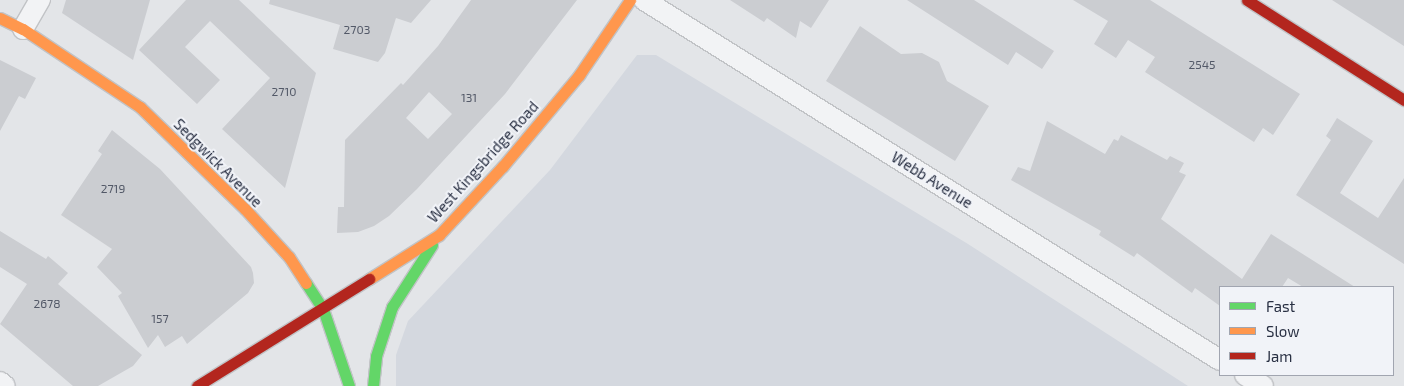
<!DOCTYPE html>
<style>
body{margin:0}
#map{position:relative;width:1404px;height:386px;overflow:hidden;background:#e3e5e8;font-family:"Exo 2",sans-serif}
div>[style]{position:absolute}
.built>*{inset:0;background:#d4d8df}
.building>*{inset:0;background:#cbcdd1}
.roads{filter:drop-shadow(1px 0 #c1c3c6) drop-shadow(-1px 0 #c1c3c6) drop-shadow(0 1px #c1c3c6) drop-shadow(0 -1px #c1c3c6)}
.street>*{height:20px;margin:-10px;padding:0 10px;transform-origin:10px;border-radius:10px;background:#f2f3f5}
.fast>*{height:11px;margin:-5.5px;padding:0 5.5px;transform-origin:5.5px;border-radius:5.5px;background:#63d668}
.slow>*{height:11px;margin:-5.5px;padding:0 5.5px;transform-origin:5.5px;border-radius:5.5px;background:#ff974d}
.jam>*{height:11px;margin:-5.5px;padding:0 5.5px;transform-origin:5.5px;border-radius:5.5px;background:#b3261e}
span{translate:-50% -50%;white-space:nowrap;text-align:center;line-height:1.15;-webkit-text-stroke:4px #f1f3f8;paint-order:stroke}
.number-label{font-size:12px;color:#525867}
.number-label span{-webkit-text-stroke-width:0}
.street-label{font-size:15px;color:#293043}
.legend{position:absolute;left:1219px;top:286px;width:175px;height:90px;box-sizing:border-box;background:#f1f3f8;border:1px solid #a1a5b0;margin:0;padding:6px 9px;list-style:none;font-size:15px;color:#293043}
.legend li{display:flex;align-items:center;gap:10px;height:25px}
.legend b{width:25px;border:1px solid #a1a5b0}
</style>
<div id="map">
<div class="built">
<i style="clip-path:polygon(637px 55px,656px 55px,968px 244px,1188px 386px,396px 386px,396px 355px,408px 321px,550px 170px)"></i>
</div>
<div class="building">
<i style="clip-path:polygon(66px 0,150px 0,133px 60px,62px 13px)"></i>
<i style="clip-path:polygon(186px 0,239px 0,316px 73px,285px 188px,222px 129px,270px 78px,210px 21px,185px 47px,220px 80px,197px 104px,139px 50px)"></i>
<i style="clip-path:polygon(270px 0,431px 0,411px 23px,396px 18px,385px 53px,378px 62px,333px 49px,340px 25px,269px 4px)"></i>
<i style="clip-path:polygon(evenodd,471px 0,577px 0,505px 94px,417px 189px,389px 216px,374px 226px,358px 232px,337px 233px,338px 207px,344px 207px,345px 140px,401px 83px,403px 85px,438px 46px,471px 0,429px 92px,452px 114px,428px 139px,406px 118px,429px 92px)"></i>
<i style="clip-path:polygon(730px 0,829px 0,811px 28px,800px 21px,796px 38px,767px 18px,764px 22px)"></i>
<i style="clip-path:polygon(907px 0,974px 0,1054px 51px,1042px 69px,1016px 52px,1008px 65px)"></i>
<i style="clip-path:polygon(1073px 0,1150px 0,1300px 94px,1273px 135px,1263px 128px,1254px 142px,1145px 72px,1155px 57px,1128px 40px,1116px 58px,1094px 44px,1108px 21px)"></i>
<i style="clip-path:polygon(1332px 0,1404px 0,1404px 46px,1357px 16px)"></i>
<i style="clip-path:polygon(860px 26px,901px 54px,922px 53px,939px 62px,947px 81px,989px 106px,955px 161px,826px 81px)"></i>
<i style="clip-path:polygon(0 60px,36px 78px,25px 99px,19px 96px,0 131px)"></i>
<i style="clip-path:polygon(1337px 118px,1373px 141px,1340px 193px,1378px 218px,1404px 178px,1404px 264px,1296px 195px,1331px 140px,1326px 136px)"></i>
<i style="clip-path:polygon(1047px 121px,1105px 154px,1114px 139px,1118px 141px,1121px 135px,1167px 160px,1170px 156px,1184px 163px,1179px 172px,1186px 175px,1161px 219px,1242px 279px,1271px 234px,1355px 287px,1303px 287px,1288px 278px,1282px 287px,1220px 287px,1220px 306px,1195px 288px,1192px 293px,1137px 253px,1134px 257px,1099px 235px,1101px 231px,1011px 180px,1018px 167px,1030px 171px)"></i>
<i style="clip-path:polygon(112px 130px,160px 169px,251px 267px,253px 273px,254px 283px,248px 293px,187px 344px,182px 336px,165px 347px,158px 335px,148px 348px,118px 296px,122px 293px,97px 267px,112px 249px,61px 215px,102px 154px,98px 151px)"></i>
<i style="clip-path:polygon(0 231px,46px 259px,48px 256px,68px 273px,58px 284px,142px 355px,133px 366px,98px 386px,73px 386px,0 324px,27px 284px,0 267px)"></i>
</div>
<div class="roads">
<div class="street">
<i style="left:644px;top:0;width:679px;rotate:32.01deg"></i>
<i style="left:23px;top:29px;width:34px;rotate:-60deg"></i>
<i style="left:1245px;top:375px;width:21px;rotate:31deg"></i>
<i style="left:0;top:382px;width:6px;rotate:39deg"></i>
</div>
<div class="fast">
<i style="left:306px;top:283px;width:31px;rotate:57deg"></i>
<i style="left:323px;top:309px;width:81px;rotate:71.3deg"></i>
<i style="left:373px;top:386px;width:30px;rotate:-84deg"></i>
<i style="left:376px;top:356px;width:52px;rotate:-71.9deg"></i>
<i style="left:392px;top:307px;width:74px;rotate:-57.2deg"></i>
</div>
<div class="slow">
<i style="left:0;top:18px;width:25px;rotate:26deg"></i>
<i style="left:23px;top:29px;width:141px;rotate:33.7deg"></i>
<i style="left:140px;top:107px;width:146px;rotate:44.2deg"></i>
<i style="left:245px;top:209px;width:65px;rotate:47.5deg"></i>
<i style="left:289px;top:257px;width:31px;rotate:57deg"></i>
<i style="left:369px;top:279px;width:83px;rotate:-32.2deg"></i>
<i style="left:439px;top:235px;width:94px;rotate:-47.2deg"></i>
<i style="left:503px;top:166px;width:119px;rotate:-50.1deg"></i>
<i style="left:579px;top:75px;width:91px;rotate:-55.8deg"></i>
</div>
<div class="jam">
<i style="left:1247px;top:0;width:186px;rotate:32.5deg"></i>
<i style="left:197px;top:386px;width:203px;rotate:-31.9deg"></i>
</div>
</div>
<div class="number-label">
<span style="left:357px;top:30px">2703</span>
<span style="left:1202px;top:65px">2545</span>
<span style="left:284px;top:92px">2710</span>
<span style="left:469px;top:98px">131</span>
<span style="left:113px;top:189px">2719</span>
<span style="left:47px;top:304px">2678</span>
<span style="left:160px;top:319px">157</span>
</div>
<div class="street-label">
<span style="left:483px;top:162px;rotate:-48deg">West Kingsbridge Road</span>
<span style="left:218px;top:163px;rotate:45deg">Sedgwick Avenue</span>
<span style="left:932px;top:180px;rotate:32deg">Webb Avenue</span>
</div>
<ul class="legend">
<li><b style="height:6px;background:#63d668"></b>Fast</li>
<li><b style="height:6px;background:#ff974d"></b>Slow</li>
<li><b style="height:6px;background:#b3261e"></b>Jam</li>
</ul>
</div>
